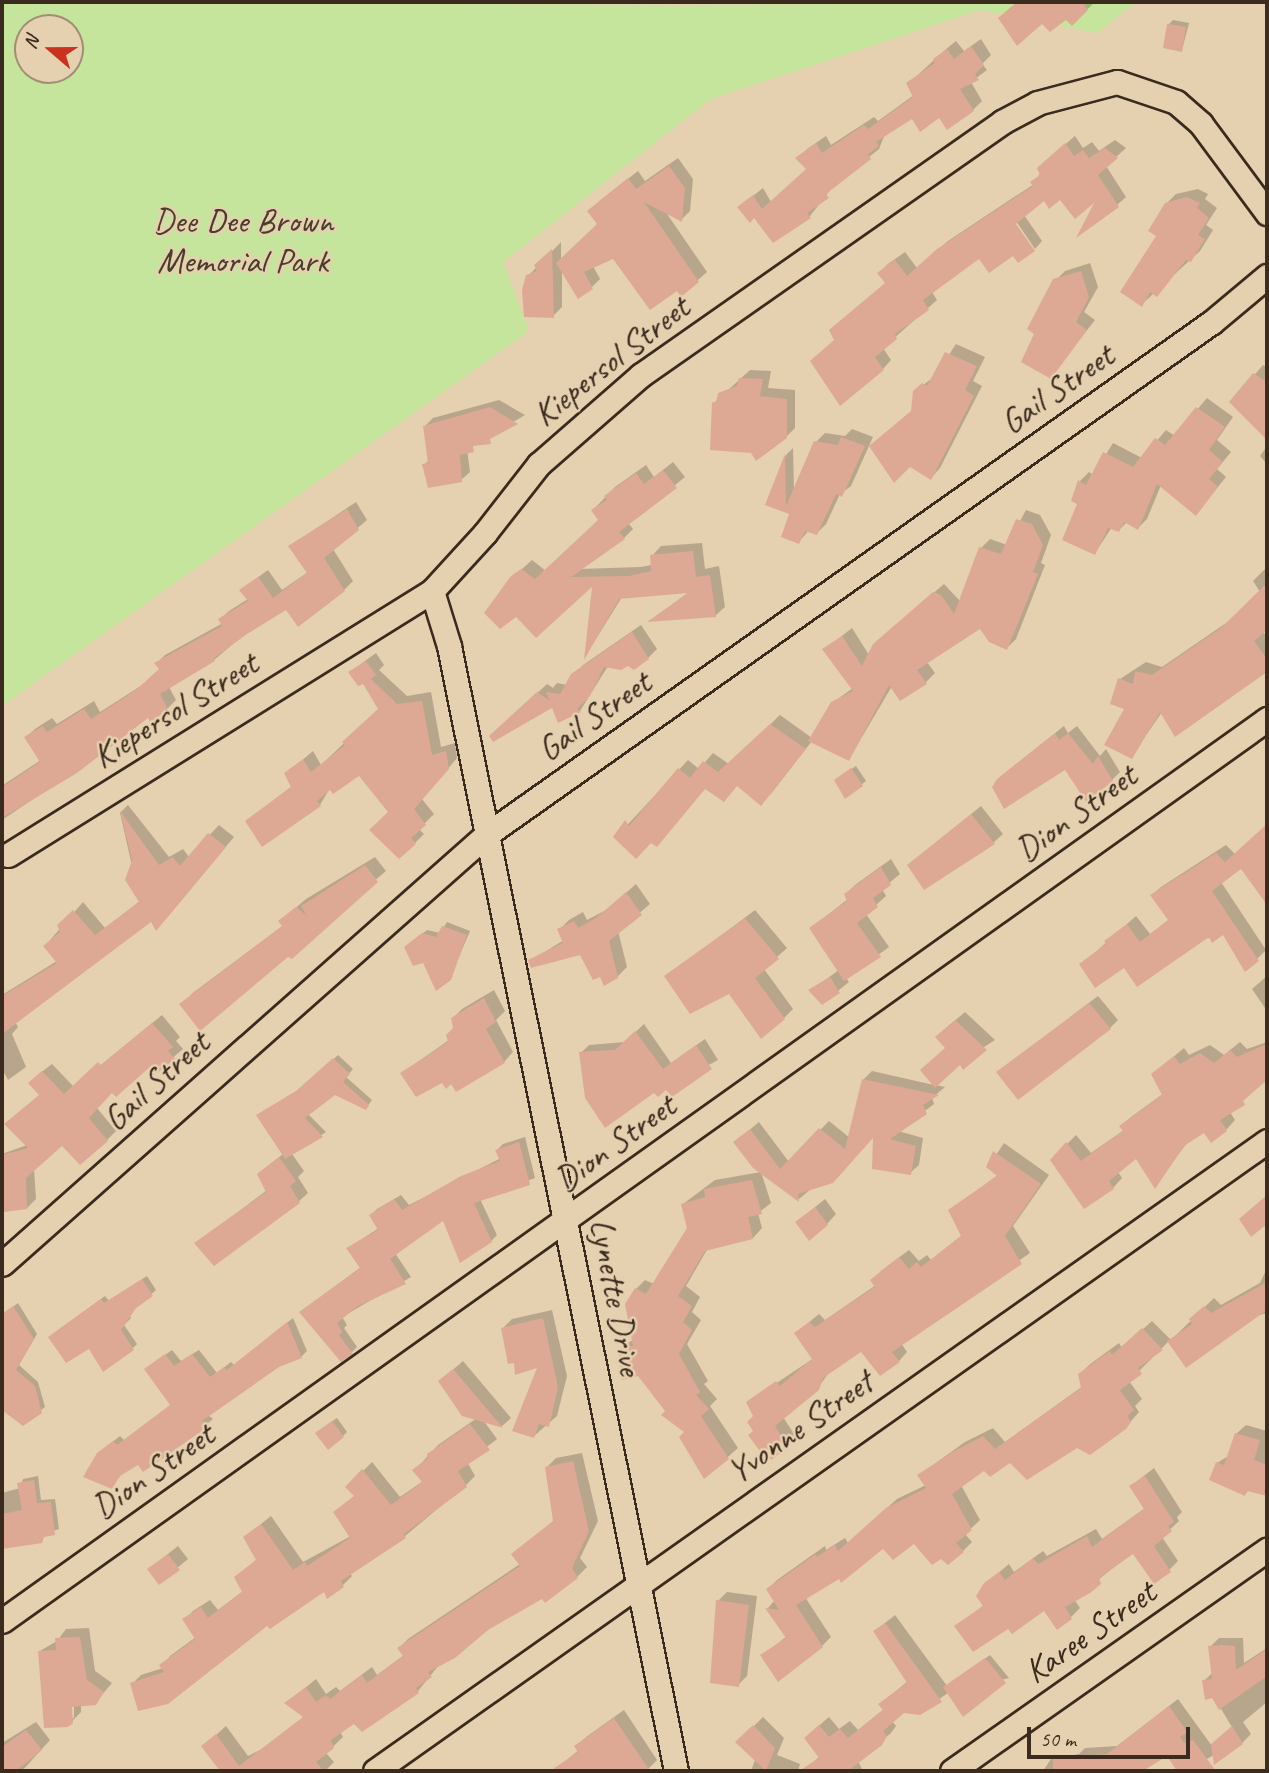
<!DOCTYPE html>
<style>
body{margin:0}
#map{position:relative;width:1269px;height:1773px;overflow:hidden;background:#e5d0af;font-family:Caveat,sans-serif}
div>[style]{position:absolute}
.green>*{inset:0;background:#c6e59c}
.shadow>*{inset:0;background:#0003}
.building>*{inset:0;background:#dea994}
.roads{filter:drop-shadow(2px 0 #3b2a1e) drop-shadow(-2px 0 #3b2a1e) drop-shadow(0 2px #3b2a1e) drop-shadow(0 -2px #3b2a1e)}
.street>*{height:23px;margin:-11.5px;padding:0 11.5px;transform-origin:11.5px;border-radius:11.5px;background:#e5d0af}
span{translate:-50% -50%;white-space:nowrap;text-align:center;line-height:1.15;-webkit-text-stroke:5px #e5d0af;paint-order:stroke}
.park-label{font-size:35px;color:#493d2b}
.street-label{font-size:35px;color:#3b2a1e}
.frame{position:absolute;inset:0;border:4px solid #3b2a1e;pointer-events:none}
.north{position:absolute;left:14px;top:14px;width:70px;height:70px;box-sizing:border-box;background:#e5d0af;border:2px solid #a18e75;border-radius:50%;rotate:290deg;font-size:19px;font-weight:700;line-height:28px;text-align:center;color:#3b2a1e}
.north::after{content:'';display:block;margin:auto;width:24px;height:32px;background:#c8321e;clip-path:polygon(50% 0,100% 100%,50% 72%,0 100%)}
.scale{position:absolute;left:1027px;top:1727px;width:163px;height:32px;box-sizing:border-box;border:4px solid #3b2a1e;border-top:0;padding-left:9px;font-size:21px;line-height:24px;white-space:nowrap;color:#3b2a1e;-webkit-text-stroke:5px #e5d0af;paint-order:stroke}
</style>
<div id="map">
<div class="green">
<i style="clip-path:polygon(evenodd,2px 2px,686px 5px,1136px 2px,1097px 33px,980px 10px,711px 99px,503px 262px,529px 331px,2px 706px,2px 2px,28px 28px,70px 28px,70px 70px,28px 70px,28px 28px)"></i>
</div>
<div class="shadow">
<i style="clip-path:polygon(1095px 2px,1072px 24px,1066px 17px,1015px 2px)"></i>
<i style="clip-path:polygon(1173px 20px,1189px 23px,1182px 50px,1169px 24px)"></i>
<i style="clip-path:polygon(981px 39px,991px 55px,982px 64px,987px 70px,971px 82px,982px 101px,973px 110px,913px 117px,885px 134px,879px 149px,834px 185px,810px 216px,773px 241px,755px 216px,739px 207px,763px 188px,771px 202px,808px 169px,798px 158px,807px 149px,826px 136px,831px 145px,874px 117px,878px 121px,914px 95px,908px 84px,945px 50px,956px 41px,964px 51px)"></i>
<i style="clip-path:polygon(1075px 136px,1083px 148px,1092px 142px,1099px 151px,1115px 140px,1126px 148px,1106px 166px,1126px 197px,1117px 205px,1100px 196px,1044px 198px,1024px 215px,1042px 241px,1035px 249px,1012px 215px,1014px 254px,980px 256px,932px 292px,937px 300px,883px 348px,891px 360px,883px 369px,836px 340px,887px 282px,879px 273px,888px 264px,905px 252px,917px 268px,948px 241px,1034px 184px,1048px 159px)"></i>
<i style="clip-path:polygon(678px 158px,693px 179px,690px 211px,682px 219px,665px 211px,707px 272px,682px 294px,613px 257px,593px 266px,600px 279px,592px 287px,562px 268px,562px 307px,553px 316px,528px 276px,561px 242px,561px 260px,599px 224px,598px 202px,638px 171px,645px 181px)"></i>
<i style="clip-path:polygon(1198px 189px,1208px 194px,1205px 199px,1217px 208px,1206px 225px,1213px 230px,1200px 251px,1141px 305px,1166px 204px,1176px 194px)"></i>
<i style="clip-path:polygon(1090px 263px,1098px 287px,1084px 312px,1095px 320px,1051px 376px,1037px 333px,1055px 281px,1065px 271px)"></i>
<i style="clip-path:polygon(956px 344px,985px 357px,973px 381px,982px 386px,940px 468px,931px 478px,913px 410px,914px 392px,935px 376px)"></i>
<i style="clip-path:polygon(1263px 365px,1267px 367px,1267px 438px,1231px 402px)"></i>
<i style="clip-path:polygon(750px 370px,771px 371px,768px 388px,795px 390px,795px 428px,786px 437px,714px 403px)"></i>
<i style="clip-path:polygon(1207px 398px,1233px 417px,1217px 440px,1231px 452px,1217px 469px,1226px 477px,1196px 514px,1161px 485px,1147px 519px,1138px 528px,1127px 522px,1119px 530px,1112px 527px,1095px 553px,1080px 503px,1073px 500px,1080px 481px,1089px 472px,1093px 475px,1113px 443px,1142px 458px,1166px 430px,1175px 436px)"></i>
<i style="clip-path:polygon(499px 400px,525px 415px,467px 449px,470px 472px,461px 480px,424px 465px,430px 459px,425px 426px,433px 418px)"></i>
<i style="clip-path:polygon(852px 429px,873px 437px,851px 486px,840px 494px,826px 524px,817px 533px,809px 530px,799px 542px,791px 513px,767px 504px,786px 455px,793px 448px,794px 491px,816px 442px,825px 433px,845px 436px)"></i>
<i style="clip-path:polygon(1267px 446px,1267px 464px,1260px 456px)"></i>
<i style="clip-path:polygon(673px 462px,685px 477px,628px 523px,633px 529px,624px 538px,580px 569px,640px 567px,652px 565px,652px 556px,661px 546px,702px 543px,705px 569px,719px 566px,725px 607px,715px 616px,651px 620px,689px 592px,622px 597px,586px 655px,595px 582px,536px 635px,512px 578px,532px 560px,546px 571px,600px 520px,593px 510px,615px 487px,646px 465px,654px 477px)"></i>
<i style="clip-path:polygon(356px 502px,367px 520px,333px 549px,353px 581px,344px 590px,298px 625px,287px 608px,246px 633px,214px 660px,169px 687px,176px 700px,167px 709px,148px 716px,112px 746px,2px 820px,2px 781px,3px 785px,41px 760px,26px 737px,35px 729px,52px 718px,57px 724px,94px 701px,100px 712px,147px 682px,161px 669px,157px 663px,165px 655px,223px 623px,220px 619px,229px 611px,248px 599px,241px 590px,268px 570px,282px 590px,308px 572px,290px 546px)"></i>
<i style="clip-path:polygon(1026px 510px,1040px 515px,1051px 535px,1041px 563px,1045px 565px,1016px 639px,1007px 648px,981px 627px,927px 662px,935px 673px,926px 682px,900px 699px,892px 686px,849px 759px,812px 741px,770px 795px,738px 784px,706px 787px,651px 841px,616px 837px,688px 760px,699px 769px,713px 753px,729px 764px,780px 715px,812px 738px,832px 703px,853px 688px,824px 650px,852px 628px,869px 655px,884px 635px,944px 584px,960px 601px,981px 548px,990px 539px,1007px 545px)"></i>
<i style="clip-path:polygon(1267px 567px,1267px 628px,1263px 631px,1267px 638px,1267px 670px,1176px 735px,1162px 712px,1131px 757px,1120px 679px,1146px 662px,1162px 667px,1232px 619px,1260px 592px,1253px 581px)"></i>
<i style="clip-path:polygon(641px 625px,657px 649px,648px 658px,608px 666px,580px 711px,559px 721px,553px 705px,501px 727px,547px 684px,553px 688px,557px 683px,567px 685px,583px 665px)"></i>
<i style="clip-path:polygon(376px 653px,384px 665px,379px 670px,407px 696px,431px 692px,441px 747px,455px 743px,457px 758px,422px 799px,434px 814px,419px 829px,424px 834px,415px 843px,359px 774px,330px 788px,320px 805px,262px 844px,247px 821px,292px 786px,286px 774px,313px 751px,321px 765px,380px 709px,363px 682px,350px 672px)"></i>
<i style="clip-path:polygon(1064px 726px,1068px 733px,1077px 726px,1100px 756px,1106px 749px,1120px 772px,1112px 780px,1066px 768px,1009px 770px)"></i>
<i style="clip-path:polygon(856px 766px,866px 781px,846px 797px,840px 777px)"></i>
<i style="clip-path:polygon(128px 805px,169px 857px,183px 849px,189px 857px,219px 825px,234px 837px,165px 920px,151px 920px,15px 1022px,18px 1027px,12px 1034px,26px 1067px,8px 1080px,2px 1069px,2px 995px,57px 961px,45px 946px,83px 902px,105px 928px,140px 901px,120px 813px)"></i>
<i style="clip-path:polygon(981px 806px,1003px 834px,993px 843px,909px 865px)"></i>
<i style="clip-path:polygon(1267px 825px,1267px 893px,1263px 897px,1242px 867px,1221px 882px,1266px 950px,1257px 959px,1223px 933px,1124px 966px,1081px 965px,1136px 916px,1150px 934px,1170px 919px,1152px 895px,1161px 887px,1226px 845px,1235px 854px)"></i>
<i style="clip-path:polygon(375px 857px,386px 871px,288px 954px,190px 995px,284px 925px,280px 921px,306px 899px)"></i>
<i style="clip-path:polygon(891px 859px,900px 874px,882px 889px,886px 896px,866px 914px,889px 947px,846px 978px,849px 982px,823px 1003px,811px 990px,839px 970px,811px 928px,848px 899px,846px 894px,855px 885px)"></i>
<i style="clip-path:polygon(636px 884px,650px 904px,618px 931px,627px 967px,617px 977px,601px 975px,581px 953px,530px 961px,564px 940px,559px 930px,569px 920px,583px 912px,587px 920px,608px 909px)"></i>
<i style="clip-path:polygon(755px 910px,787px 948px,764px 969px,793px 1009px,784px 1018px,730px 992px,666px 977px)"></i>
<i style="clip-path:polygon(447px 922px,470px 931px,450px 978px,424px 960px,411px 943px,427px 930px,440px 933px)"></i>
<i style="clip-path:polygon(1267px 976px,1267px 1011px,1252px 989px)"></i>
<i style="clip-path:polygon(494px 990px,505px 1011px,496px 1020px,513px 1052px,504px 1062px,451px 1081px,402px 1073px,449px 1040px,455px 1028px,453px 1018px,462px 1009px)"></i>
<i style="clip-path:polygon(1098px 996px,1118px 1020px,1110px 1028px,1070px 1017px)"></i>
<i style="clip-path:polygon(965px 1012px,995px 1040px,960px 1062px,936px 1085px,945px 1087px,932px 1098px,934px 1104px,898px 1131px,923px 1138px,919px 1165px,910px 1173px,875px 1135px,799px 1199px,761px 1172px,771px 1203px,758px 1213px,762px 1228px,753px 1238px,708px 1248px,686px 1286px,700px 1297px,692px 1312px,701px 1320px,687px 1344px,708px 1381px,704px 1384px,717px 1399px,710px 1406px,738px 1448px,705px 1477px,686px 1432px,620px 1349px,634px 1339px,636px 1289px,645px 1280px,654px 1284px,689px 1228px,683px 1204px,715px 1180px,761px 1172px,735px 1142px,759px 1122px,789px 1162px,829px 1121px,850px 1138px,864px 1079px,872px 1071px,934px 1085px,947px 1048px,946px 1028px)"></i>
<i style="clip-path:polygon(162px 1015px,180px 1037px,176px 1041px,183px 1049px,157px 1071px,150px 1064px,112px 1091px,97px 1108px,116px 1131px,107px 1140px,62px 1144px,34px 1169px,36px 1199px,27px 1208px,2px 1211px,2px 1154px,27px 1145px,40px 1094px,39px 1074px,52px 1064px,74px 1087px)"></i>
<i style="clip-path:polygon(644px 1024px,671px 1063px,705px 1039px,718px 1060px,666px 1088px,581px 1053px,589px 1045px,625px 1042px)"></i>
<i style="clip-path:polygon(1240px 1042px,1247px 1049px,1267px 1042px,1267px 1078px,1230px 1112px,1235px 1120px,1226px 1130px,1204px 1130px,1189px 1140px,1155px 1186px,1136px 1157px,1118px 1172px,1122px 1178px,1113px 1188px,1085px 1207px,1067px 1144px,1076px 1135px,1091px 1153px,1124px 1130px,1121px 1126px,1131px 1117px,1164px 1093px,1153px 1074px,1184px 1048px,1189px 1055px,1210px 1045px,1224px 1055px)"></i>
<i style="clip-path:polygon(338px 1055px,353px 1069px,346px 1077px,372px 1100px,366px 1108px,335px 1093px,308px 1114px,326px 1132px,292px 1154px,304px 1171px,298px 1177px,308px 1193px,298px 1202px,196px 1244px,267px 1190px,269px 1165px,283px 1154px,303px 1087px)"></i>
<i style="clip-path:polygon(525px 1137px,535px 1178px,480px 1199px,497px 1235px,491px 1241px,444px 1219px,395px 1253px,411px 1277px,342px 1317px,347px 1325px,344px 1328px,357px 1347px,352px 1352px,301px 1312px,361px 1267px,348px 1248px,379px 1228px,371px 1215px,377px 1209px,401px 1195px,409px 1205px,501px 1158px,497px 1150px,503px 1144px)"></i>
<i style="clip-path:polygon(1004px 1143px,1049px 1175px,1013px 1226px,1030px 1253px,901px 1343px,907px 1352px,899px 1361px,862px 1349px,830px 1371px,818px 1388px,783px 1417px,796px 1437px,771px 1457px,755px 1430px,755px 1416px,748px 1402px,814px 1358px,796px 1333px,819px 1314px,825px 1320px,876px 1285px,881px 1271px,909px 1250px,919px 1261px,927px 1255px,931px 1260px,962px 1235px,950px 1210px,998px 1175px,988px 1167px)"></i>
<i style="clip-path:polygon(825px 1199px,836px 1214px,827px 1224px,797px 1222px)"></i>
<i style="clip-path:polygon(1267px 1268px,1267px 1313px,1169px 1341px,1129px 1381px,1142px 1399px,1135px 1406px,1139px 1412px,1125px 1428px,1077px 1446px,984px 1468px,961px 1485px,980px 1520px,965px 1534px,972px 1542px,963px 1551px,914px 1541px,883px 1547px,805px 1597px,831px 1637px,822px 1646px,762px 1656px,787px 1636px,768px 1608px,775px 1600px,768px 1589px,777px 1580px,825px 1546px,826px 1550px,845px 1538px,848px 1543px,897px 1499px,926px 1485px,919px 1475px,965px 1442px,993px 1428px,1005px 1442px,1083px 1386px,1080px 1374px,1089px 1365px,1119px 1343px,1122px 1348px,1152px 1321px,1171px 1340px,1214px 1298px,1221px 1305px,1260px 1283px)"></i>
<i style="clip-path:polygon(147px 1276px,156px 1290px,129px 1314px,131px 1318px,124px 1325px,137px 1344px,133px 1348px,54px 1333px,105px 1296px,109px 1301px)"></i>
<i style="clip-path:polygon(18px 1303px,37px 1334px,19px 1365px,38px 1382px,45px 1407px,23px 1424px,2px 1408px,2px 1315px)"></i>
<i style="clip-path:polygon(552px 1310px,567px 1376px,557px 1416px,534px 1436px,540px 1365px,515px 1361px,503px 1328px,512px 1319px)"></i>
<i style="clip-path:polygon(293px 1318px,307px 1351px,301px 1357px,278px 1366px,208px 1415px,213px 1419px,187px 1441px,123px 1472px,112px 1487px,106px 1447px,120px 1436px,124px 1440px,172px 1404px,152px 1364px,172px 1350px,181px 1361px,199px 1350px,217px 1373px,231px 1362px,234px 1365px)"></i>
<i style="clip-path:polygon(463px 1361px,511px 1418px,502px 1426px,483px 1420px,497px 1439px,467px 1462px,475px 1476px,466px 1485px,405px 1536px,350px 1573px,352px 1576px,343px 1585px,328px 1596px,324px 1589px,268px 1623px,167px 1702px,132px 1684px,141px 1675px,163px 1668px,170px 1656px,196px 1637px,184px 1620px,193px 1611px,210px 1600px,218px 1610px,243px 1591px,236px 1578px,257px 1559px,245px 1537px,271px 1516px,303px 1562px,351px 1536px,336px 1512px,356px 1495px,347px 1487px,372px 1462px,400px 1497px,423px 1481px,415px 1470px,438px 1445px,477px 1418px,440px 1381px)"></i>
<i style="clip-path:polygon(337px 1418px,347px 1432px,343px 1436px,321px 1429px)"></i>
<i style="clip-path:polygon(1246px 1425px,1267px 1431px,1267px 1495px,1249px 1490px,1245px 1494px,1217px 1463px,1230px 1455px,1236px 1434px)"></i>
<i style="clip-path:polygon(582px 1453px,598px 1521px,580px 1558px,587px 1567px,577px 1577px,545px 1600px,542px 1596px,487px 1629px,439px 1665px,418px 1691px,362px 1729px,355px 1722px,340px 1732px,343px 1737px,326px 1753px,334px 1762px,325px 1771px,222px 1771px,204px 1746px,226px 1726px,248px 1756px,264px 1748px,305px 1716px,287px 1703px,316px 1679px,326px 1694px,336px 1687px,340px 1691px,372px 1667px,377px 1675px,404px 1655px,399px 1648px,408px 1639px,520px 1564px,554px 1520px,547px 1467px,556px 1458px)"></i>
<i style="clip-path:polygon(1154px 1468px,1182px 1512px,1177px 1517px,1179px 1521px,1162px 1537px,1178px 1561px,1169px 1570px,1133px 1552px,1074px 1599px,1080px 1608px,1071px 1617px,1044px 1609px,1008px 1627px,956px 1627px,984px 1605px,985px 1584px,1009px 1564px,1014px 1572px,1043px 1551px,1047px 1556px,1096px 1529px,1102px 1539px,1145px 1508px,1131px 1486px)"></i>
<i style="clip-path:polygon(38px 1476px,41px 1500px,55px 1499px,59px 1529px,2px 1547px,2px 1493px,20px 1488px,23px 1479px)"></i>
<i style="clip-path:polygon(178px 1546px,188px 1559px,159px 1583px,149px 1569px)"></i>
<i style="clip-path:polygon(727px 1592px,757px 1596px,747px 1676px,738px 1685px,718px 1601px)"></i>
<i style="clip-path:polygon(895px 1615px,947px 1686px,990px 1655px,1009px 1678px,948px 1693px,919px 1713px,904px 1711px,892px 1721px,896px 1726px,891px 1733px,858px 1761px,863px 1771px,810px 1771px,807px 1768px,820px 1756px,815px 1729px,829px 1717px,839px 1729px,850px 1721px,858px 1730px,884px 1709px,880px 1704px,908px 1681px,875px 1631px)"></i>
<i style="clip-path:polygon(evenodd,89px 1628px,95px 1671px,112px 1683px,95px 1703px,81px 1704px,81px 1712px,71px 1722px,40px 1651px,57px 1641px,66px 1629px,89px 1628px,71px 1698px,74px 1698px,74px 1718px,71px 1718px,71px 1698px)"></i>
<i style="clip-path:polygon(1219px 1638px,1243px 1638px,1244px 1663px,1267px 1648px,1267px 1702px,1243px 1722px,1251px 1734px,1242px 1743px,1215px 1762px,1214px 1755px,1185px 1771px,1180px 1771px,1168px 1754px,1132px 1771px,1043px 1771px,1051px 1759px,1079px 1754px,1085px 1748px,1117px 1746px,1178px 1699px,1212px 1746px,1232px 1727px,1204px 1681px,1213px 1672px,1210px 1647px)"></i>
<i style="clip-path:polygon(624px 1710px,657px 1760px,648px 1769px,561px 1771px,558px 1767px,579px 1750px,577px 1746px,586px 1737px)"></i>
<i style="clip-path:polygon(763px 1717px,784px 1738px,777px 1755px,800px 1764px,798px 1771px,751px 1771px,755px 1760px,738px 1742px)"></i>
<i style="clip-path:polygon(36px 1722px,50px 1740px,22px 1771px,2px 1771px,2px 1743px)"></i>
</div>
<div class="building">
<i style="clip-path:polygon(1017px 2px,1088px 2px,1084px 5px,1088px 10px,1072px 26px,1066px 20px,1050px 32px,1042px 24px,1017px 46px,998px 18px)"></i>
<i style="clip-path:polygon(1167px 24px,1186px 27px,1182px 52px,1163px 48px)"></i>
<i style="clip-path:polygon(971px 46px,984px 65px,975px 74px,979px 80px,960px 89px,974px 111px,947px 130px,939px 118px,920px 132px,912px 119px,876px 142px,879px 146px,868px 154px,871px 159px,826px 194px,829px 198px,807px 213px,811px 218px,773px 243px,754px 218px,750px 223px,737px 207px,753px 195px,762px 209px,806px 169px,795px 158px,816px 143px,822px 153px,864px 125px,868px 129px,913px 97px,906px 83px,935px 63px,933px 59px,947px 49px,954px 59px)"></i>
<i style="clip-path:polygon(1065px 143px,1074px 156px,1083px 150px,1089px 158px,1105px 148px,1118px 158px,1098px 175px,1119px 207px,1076px 238px,1094px 203px,1075px 219px,1060px 200px,1049px 209px,1044px 201px,1016px 224px,1035px 251px,1018px 263px,1013px 256px,989px 273px,979px 259px,923px 300px,929px 310px,895px 334px,897px 339px,875px 357px,884px 370px,840px 406px,810px 361px,834px 340px,829px 330px,885px 283px,877px 273px,895px 260px,907px 276px,937px 249px,1033px 186px,1030px 182px,1040px 175px,1037px 168px)"></i>
<i style="clip-path:polygon(669px 166px,685px 188px,682px 222px,644px 202px,699px 282px,681px 297px,677px 291px,650px 310px,613px 259px,584px 272px,593px 289px,578px 299px,556px 263px,597px 224px,587px 211px,628px 178px,636px 189px)"></i>
<i style="clip-path:polygon(1187px 197px,1200px 203px,1197px 208px,1209px 218px,1198px 235px,1205px 239px,1191px 262px,1186px 260px,1157px 297px,1150px 292px,1142px 307px,1120px 292px,1156px 236px,1148px 231px,1165px 203px)"></i>
<i style="clip-path:polygon(552px 249px,554px 318px,524px 317px,522px 290px,526px 275px,537px 271px,534px 265px)"></i>
<i style="clip-path:polygon(1081px 271px,1089px 297px,1076px 322px,1087px 330px,1051px 379px,1021px 362px,1034px 334px,1027px 329px,1053px 279px)"></i>
<i style="clip-path:polygon(945px 352px,977px 366px,965px 390px,974px 396px,931px 480px,910px 467px,894px 483px,869px 446px,911px 411px,913px 391px,922px 383px,927px 386px)"></i>
<i style="clip-path:polygon(1253px 373px,1267px 382px,1267px 440px,1229px 402px)"></i>
<i style="clip-path:polygon(739px 378px,763px 379px,760px 396px,787px 399px,787px 438px,756px 461px,751px 453px,710px 450px,712px 402px,716px 403px,718px 393px,737px 386px)"></i>
<i style="clip-path:polygon(490px 407px,518px 424px,490px 439px,491px 444px,473px 446px,474px 452px,460px 455px,462px 482px,428px 488px,422px 464px,428px 463px,423px 426px)"></i>
<i style="clip-path:polygon(1196px 407px,1225px 427px,1209px 450px,1223px 462px,1209px 479px,1218px 487px,1196px 516px,1157px 484px,1138px 530px,1124px 522px,1119px 532px,1108px 528px,1095px 555px,1062px 540px,1077px 504px,1071px 501px,1078px 480px,1086px 485px,1103px 452px,1133px 467px,1155px 438px,1165px 445px)"></i>
<i style="clip-path:polygon(841px 437px,865px 446px,842px 497px,836px 494px,817px 535px,805px 531px,799px 544px,781px 537px,789px 514px,765px 505px,785px 454px,786px 506px,814px 441px,838px 445px)"></i>
<i style="clip-path:polygon(663px 470px,677px 488px,619px 532px,625px 539px,571px 577px,629px 576px,651px 571px,650px 555px,693px 551px,696px 577px,710px 575px,716px 617px,647px 622px,688px 593px,619px 599px,584px 660px,592px 587px,536px 638px,516px 617px,500px 629px,484px 613px,511px 576px,521px 569px,535px 579px,598px 520px,591px 510px,607px 500px,604px 496px,636px 473px,644px 484px)"></i>
<i style="clip-path:polygon(347px 509px,359px 530px,324px 558px,345px 591px,298px 627px,286px 610px,247px 634px,214px 658px,215px 661px,160px 694px,168px 710px,150px 722px,148px 718px,77px 773px,2px 818px,2px 787px,40px 762px,24px 737px,43px 726px,47px 732px,84px 709px,91px 719px,136px 690px,159px 669px,154px 663px,222px 626px,218px 619px,248px 601px,239px 590px,258px 577px,273px 598px,307px 573px,288px 546px)"></i>
<i style="clip-path:polygon(1016px 519px,1032px 524px,1043px 545px,1033px 572px,1038px 574px,1007px 650px,989px 642px,980px 629px,917px 670px,927px 684px,900px 701px,889px 685px,849px 761px,808px 741px,831px 702px,853px 691px,822px 649px,842px 636px,862px 666px,873px 644px,933px 592px,941px 595px,954px 614px,979px 547px,1001px 554px)"></i>
<i style="clip-path:polygon(1267px 583px,1267px 630px,1254px 641px,1267px 659px,1267px 672px,1175px 737px,1160px 712px,1132px 759px,1104px 745px,1124px 709px,1110px 704px,1118px 678px,1133px 684px,1135px 671px,1152px 675px,1221px 628px)"></i>
<i style="clip-path:polygon(632px 632px,649px 659px,634px 670px,628px 666px,621px 670px,604px 667px,590px 696px,577px 709px,581px 712px,558px 723px,552px 708px,493px 742px,489px 736px,537px 692px,550px 701px,546px 692px,560px 694px,571px 674px)"></i>
<i style="clip-path:polygon(366px 661px,376px 675px,371px 679px,397px 704px,422px 701px,432px 755px,446px 751px,449px 769px,414px 809px,426px 825px,411px 838px,416px 844px,399px 859px,369px 830px,388px 812px,359px 776px,333px 794px,330px 790px,317px 801px,321px 806px,262px 847px,245px 821px,291px 787px,284px 773px,303px 759px,311px 772px,345px 745px,342px 742px,378px 709px,363px 684px,358px 686px,348px 672px)"></i>
<i style="clip-path:polygon(770px 724px,806px 749px,761px 806px,737px 786px,724px 802px,705px 789px,657px 847px,651px 843px,636px 859px,613px 837px,625px 820px,629px 826px,678px 768px,690px 778px,703px 761px,718px 772px)"></i>
<i style="clip-path:polygon(1055px 733px,1059px 740px,1068px 733px,1093px 764px,1098px 756px,1113px 781px,1086px 802px,1065px 770px,1004px 809px,992px 787px,997px 779px)"></i>
<i style="clip-path:polygon(851px 768px,863px 786px,845px 799px,834px 780px)"></i>
<i style="clip-path:polygon(120px 811px,159px 865px,173px 857px,180px 866px,208px 833px,226px 847px,156px 931px,151px 922px,2px 1034px,2px 996px,57px 963px,43px 946px,60px 932px,57px 925px,73px 910px,95px 935px,139px 902px,125px 880px,132px 860px)"></i>
<i style="clip-path:polygon(971px 814px,995px 844px,924px 890px,907px 865px)"></i>
<i style="clip-path:polygon(1267px 824px,1267px 905px,1241px 869px,1212px 891px,1259px 961px,1245px 972px,1223px 935px,1212px 943px,1209px 937px,1137px 987px,1124px 968px,1095px 988px,1079px 964px,1106px 944px,1104px 941px,1127px 924px,1140px 942px,1168px 920px,1150px 895px,1216px 853px,1225px 862px)"></i>
<i style="clip-path:polygon(365px 865px,378px 882px,292px 959px,288px 957px,200px 1031px,179px 1004px,282px 926px,278px 921px,296px 907px,307px 916px,301px 906px)"></i>
<i style="clip-path:polygon(881px 867px,891px 885px,873px 898px,878px 907px,857px 923px,881px 957px,844px 981px,809px 928px,847px 901px,844px 894px)"></i>
<i style="clip-path:polygon(626px 892px,642px 915px,609px 941px,618px 978px,604px 986px,600px 977px,593px 980px,580px 955px,531px 968px,528px 960px,563px 943px,557px 929px,574px 921px,578px 928px,596px 918px)"></i>
<i style="clip-path:polygon(745px 918px,779px 959px,755px 978px,785px 1019px,761px 1039px,729px 994px,690px 1014px,664px 976px)"></i>
<i style="clip-path:polygon(442px 926px,467px 935px,451px 980px,436px 991px,423px 963px,413px 966px,404px 947px,422px 933px,436px 937px)"></i>
<i style="clip-path:polygon(830px 977px,840px 993px,822px 1005px,808px 990px)"></i>
<i style="clip-path:polygon(484px 998px,496px 1022px,486px 1029px,505px 1063px,456px 1092px,451px 1084px,446px 1089px,442px 1083px,416px 1097px,400px 1073px,448px 1042px,446px 1035px,453px 1028px,451px 1018px)"></i>
<i style="clip-path:polygon(1089px 1003px,1111px 1029px,1018px 1100px,996px 1072px)"></i>
<i style="clip-path:polygon(955px 1020px,987px 1050px,963px 1070px,960px 1065px,935px 1088px,920px 1070px,945px 1048px,935px 1037px)"></i>
<i style="clip-path:polygon(152px 1023px,173px 1047px,168px 1051px,175px 1059px,157px 1073px,150px 1067px,116px 1097px,112px 1093px,89px 1118px,108px 1141px,80px 1165px,62px 1146px,26px 1178px,27px 1209px,4px 1212px,2px 1155px,28px 1148px,4px 1124px,39px 1095px,28px 1083px,42px 1071px,64px 1094px,98px 1062px,101px 1065px)"></i>
<i style="clip-path:polygon(635px 1031px,663px 1069px,696px 1045px,712px 1069px,672px 1097px,666px 1090px,658px 1097px,654px 1093px,605px 1128px,585px 1098px,579px 1052px,615px 1050px)"></i>
<i style="clip-path:polygon(1267px 1044px,1267px 1080px,1243px 1101px,1245px 1105px,1220px 1120px,1227px 1131px,1211px 1143px,1204px 1133px,1184px 1146px,1155px 1189px,1136px 1159px,1109px 1181px,1114px 1189px,1084px 1209px,1050px 1160px,1066px 1142px,1081px 1161px,1123px 1131px,1119px 1126px,1162px 1095px,1151px 1074px,1174px 1056px,1180px 1064px,1200px 1053px,1214px 1063px,1230px 1050px,1237px 1057px)"></i>
<i style="clip-path:polygon(333px 1058px,350px 1074px,343px 1082px,369px 1105px,366px 1110px,335px 1095px,305px 1118px,323px 1137px,285px 1159px,256px 1115px,296px 1091px)"></i>
<i style="clip-path:polygon(862px 1079px,939px 1095px,923px 1105px,927px 1114px,890px 1139px,916px 1146px,911px 1175px,872px 1169px,873px 1138px,833px 1183px,798px 1194px,799px 1202px,753px 1168px,733px 1142px,750px 1129px,780px 1169px,819px 1128px,845px 1149px)"></i>
<i style="clip-path:polygon(519px 1142px,530px 1185px,474px 1203px,492px 1242px,460px 1263px,443px 1221px,390px 1259px,406px 1284px,358px 1306px,337px 1323px,342px 1332px,339px 1335px,353px 1354px,341px 1362px,299px 1312px,360px 1268px,346px 1248px,378px 1230px,369px 1215px,394px 1199px,402px 1210px,461px 1176px,500px 1161px,495px 1150px)"></i>
<i style="clip-path:polygon(993px 1151px,1041px 1184px,1005px 1236px,1022px 1264px,892px 1352px,900px 1362px,880px 1376px,861px 1352px,823px 1378px,819px 1390px,775px 1426px,788px 1447px,771px 1460px,766px 1451px,762px 1454px,748px 1435px,753px 1431px,747px 1422px,753px 1416px,746px 1402px,776px 1381px,780px 1386px,812px 1359px,794px 1333px,809px 1322px,815px 1327px,875px 1287px,870px 1280px,899px 1257px,909px 1269px,917px 1262px,921px 1267px,961px 1236px,948px 1210px,997px 1176px,986px 1167px)"></i>
<i style="clip-path:polygon(279px 1157px,296px 1181px,290px 1186px,300px 1203px,214px 1266px,194px 1243px,266px 1192px,257px 1174px)"></i>
<i style="clip-path:polygon(752px 1180px,762px 1214px,748px 1217px,753px 1239px,705px 1251px,678px 1296px,692px 1306px,683px 1322px,692px 1330px,679px 1354px,700px 1392px,696px 1395px,709px 1409px,701px 1416px,729px 1459px,704px 1479px,679px 1437px,684px 1432px,661px 1415px,665px 1411px,638px 1376px,622px 1380px,618px 1349px,633px 1346px,625px 1304px,635px 1288px,646px 1294px,687px 1228px,681px 1204px,705px 1197px,704px 1189px)"></i>
<i style="clip-path:polygon(1267px 1195px,1267px 1224px,1251px 1237px,1239px 1219px)"></i>
<i style="clip-path:polygon(815px 1207px,828px 1225px,809px 1241px,795px 1222px)"></i>
<i style="clip-path:polygon(142px 1279px,153px 1296px,136px 1308px,121px 1330px,134px 1350px,103px 1372px,89px 1349px,66px 1363px,48px 1337px,101px 1299px,104px 1303px)"></i>
<i style="clip-path:polygon(1267px 1282px,1267px 1310px,1186px 1368px,1167px 1341px,1192px 1324px,1189px 1319px,1204px 1306px,1211px 1313px)"></i>
<i style="clip-path:polygon(13px 1306px,34px 1339px,16px 1370px,35px 1386px,42px 1413px,23px 1426px,2px 1410px,2px 1314px)"></i>
<i style="clip-path:polygon(543px 1318px,558px 1387px,549px 1427px,539px 1424px,534px 1438px,512px 1431px,537px 1368px,515px 1375px,514px 1363px,508px 1364px,501px 1328px)"></i>
<i style="clip-path:polygon(287px 1322px,302px 1358px,279px 1367px,202px 1421px,209px 1426px,143px 1472px,138px 1465px,120px 1476px,112px 1489px,83px 1477px,97px 1453px,113px 1441px,117px 1445px,170px 1405px,144px 1369px,165px 1354px,174px 1366px,192px 1354px,210px 1377px,224px 1367px,227px 1370px)"></i>
<i style="clip-path:polygon(1142px 1328px,1163px 1350px,1138px 1368px,1142px 1374px,1120px 1390px,1134px 1410px,1127px 1416px,1131px 1422px,1126px 1429px,1090px 1455px,1077px 1448px,1027px 1480px,1010px 1463px,990px 1477px,984px 1471px,952px 1494px,972px 1530px,956px 1543px,964px 1552px,948px 1565px,941px 1559px,932px 1565px,914px 1544px,893px 1560px,883px 1549px,841px 1583px,839px 1579px,796px 1605px,823px 1647px,778px 1682px,760px 1655px,786px 1638px,765px 1608px,779px 1610px,766px 1589px,816px 1554px,817px 1557px,835px 1545px,838px 1551px,886px 1508px,926px 1488px,917px 1475px,954px 1451px,983px 1436px,995px 1449px,1081px 1388px,1078px 1374px,1110px 1351px,1112px 1355px)"></i>
<i style="clip-path:polygon(453px 1369px,503px 1428px,462px 1416px,438px 1381px)"></i>
<i style="clip-path:polygon(332px 1421px,344px 1437px,328px 1450px,315px 1433px)"></i>
<i style="clip-path:polygon(470px 1424px,490px 1450px,458px 1471px,467px 1487px,404px 1534px,406px 1538px,341px 1581px,344px 1587px,327px 1599px,324px 1592px,270px 1629px,267px 1626px,168px 1704px,138px 1711px,130px 1683px,164px 1672px,159px 1665px,195px 1639px,182px 1619px,201px 1607px,208px 1618px,242px 1592px,234px 1577px,256px 1560px,243px 1537px,261px 1524px,293px 1570px,305px 1562px,307px 1566px,350px 1538px,333px 1512px,354px 1496px,345px 1487px,362px 1469px,391px 1505px,422px 1482px,412px 1470px,428px 1458px,427px 1454px)"></i>
<i style="clip-path:polygon(1235px 1433px,1260px 1440px,1254px 1460px,1267px 1465px,1267px 1496px,1247px 1491px,1245px 1496px,1209px 1480px,1216px 1462px,1224px 1465px)"></i>
<i style="clip-path:polygon(573px 1461px,589px 1531px,572px 1568px,578px 1578px,545px 1603px,542px 1599px,488px 1630px,455px 1658px,428px 1672px,432px 1677px,416px 1688px,419px 1693px,362px 1732px,354px 1724px,331px 1740px,334px 1748px,316px 1762px,324px 1771px,220px 1771px,201px 1746px,216px 1734px,239px 1766px,303px 1717px,284px 1703px,306px 1687px,316px 1702px,326px 1695px,330px 1699px,362px 1675px,367px 1683px,403px 1656px,397px 1648px,520px 1566px,511px 1554px,553px 1521px,545px 1467px)"></i>
<i style="clip-path:polygon(1145px 1476px,1174px 1522px,1168px 1526px,1172px 1531px,1154px 1546px,1171px 1572px,1154px 1584px,1133px 1554px,1099px 1578px,1101px 1584px,1090px 1593px,1065px 1607px,1072px 1619px,1057px 1630px,1044px 1611px,1012px 1634px,1008px 1629px,973px 1652px,954px 1626px,983px 1606px,976px 1596px,984px 1583px,999px 1572px,1005px 1580px,1033px 1558px,1038px 1564px,1087px 1536px,1092px 1547px,1144px 1509px,1129px 1486px)"></i>
<i style="clip-path:polygon(34px 1480px,37px 1503px,51px 1502px,55px 1535px,44px 1537px,42px 1543px,2px 1549px,2px 1514px,22px 1510px,17px 1483px)"></i>
<i style="clip-path:polygon(168px 1554px,180px 1570px,159px 1585px,147px 1569px)"></i>
<i style="clip-path:polygon(716px 1600px,749px 1605px,739px 1687px,710px 1683px)"></i>
<i style="clip-path:polygon(885px 1623px,942px 1702px,920px 1715px,904px 1713px,883px 1731px,887px 1736px,882px 1745px,848px 1771px,799px 1771px,819px 1758px,804px 1738px,819px 1725px,829px 1737px,840px 1729px,848px 1738px,883px 1710px,878px 1704px,907px 1683px,873px 1631px)"></i>
<i style="clip-path:polygon(80px 1637px,87px 1680px,104px 1692px,96px 1705px,72px 1707px,73px 1723px,68px 1727px,44px 1728px,38px 1651px,56px 1650px,55px 1638px)"></i>
<i style="clip-path:polygon(1222px 1645px,1235px 1646px,1236px 1670px,1267px 1649px,1267px 1676px,1219px 1710px,1212px 1698px,1205px 1700px,1202px 1680px,1212px 1679px,1208px 1646px)"></i>
<i style="clip-path:polygon(985px 1658px,1006px 1683px,963px 1717px,943px 1687px)"></i>
<i style="clip-path:polygon(1169px 1706px,1187px 1732px,1180px 1737px,1184px 1743px,1193px 1740px,1216px 1771px,1177px 1771px,1167px 1756px,1143px 1771px,1053px 1771px,1053px 1758px,1107px 1754px)"></i>
<i style="clip-path:polygon(614px 1718px,650px 1771px,550px 1771px,578px 1752px,574px 1746px)"></i>
<i style="clip-path:polygon(753px 1725px,775px 1748px,766px 1771px,735px 1742px)"></i>
<i style="clip-path:polygon(1232px 1726px,1243px 1744px,1214px 1765px,1211px 1744px)"></i>
<i style="clip-path:polygon(26px 1730px,42px 1750px,16px 1771px,2px 1771px,2px 1747px)"></i>
</div>
<div class="roads">
<div class="street">
<i style="left:432px;top:591px;width:58px;rotate:72.8deg"></i>
<i style="left:449px;top:646px;width:1148px;rotate:78.59deg"></i>
<i style="left:8px;top:855px;width:499px;rotate:-31.9deg"></i>
<i style="left:432px;top:591px;width:79px;rotate:-47.6deg"></i>
<i style="left:485px;top:533px;width:88px;rotate:-52deg"></i>
<i style="left:539px;top:464px;width:135px;rotate:-41.1deg"></i>
<i style="left:641px;top:375px;width:441px;rotate:-35deg"></i>
<i style="left:1002px;top:122px;width:40px;rotate:-28deg"></i>
<i style="left:1037px;top:103px;width:83px;rotate:-14.7deg"></i>
<i style="left:1117px;top:82px;width:62px;rotate:18.7deg"></i>
<i style="left:1176px;top:102px;width:33px;rotate:41deg"></i>
<i style="left:1201px;top:124px;width:111px;rotate:53.4deg"></i>
<i style="left:2px;top:1264px;width:647px;rotate:-41.55deg"></i>
<i style="left:486px;top:835px;width:889px;rotate:-35.25deg"></i>
<i style="left:1212px;top:322px;width:72px;rotate:-39.9deg"></i>
<i style="left:2px;top:1621px;width:1554px;rotate:-35.49deg"></i>
<i style="left:375px;top:1771px;width:1092px;rotate:-35.23deg"></i>
<i style="left:952px;top:1771px;width:385px;rotate:-35.1deg"></i>
</div>
</div>
<div class="park-label">
<span style="left:243px;top:241px">Dee Dee Brown<br>Memorial Park</span>
</div>
<div class="street-label">
<span style="left:611px;top:361px;rotate:-38deg">Kiepersol Street</span>
<span style="left:1057px;top:389px;rotate:-35deg">Gail Street</span>
<span style="left:175px;top:710px;rotate:-32deg">Kiepersol Street</span>
<span style="left:594px;top:716px;rotate:-35deg">Gail Street</span>
<span style="left:1076px;top:813px;rotate:-36deg">Dion Street</span>
<span style="left:156px;top:1081px;rotate:-42deg">Gail Street</span>
<span style="left:615px;top:1143px;rotate:-36deg">Dion Street</span>
<span style="left:616px;top:1297px;rotate:79deg">Lynette Drive</span>
<span style="left:800px;top:1427px;rotate:-35deg">Yvonne Street</span>
<span style="left:153px;top:1471px;rotate:-35deg">Dion Street</span>
<span style="left:1090px;top:1632px;rotate:-35deg">Karee Street</span>
</div>
<div class="frame"></div>
<div class="north">N</div>
<div class="scale">50 m</div>
</div>
